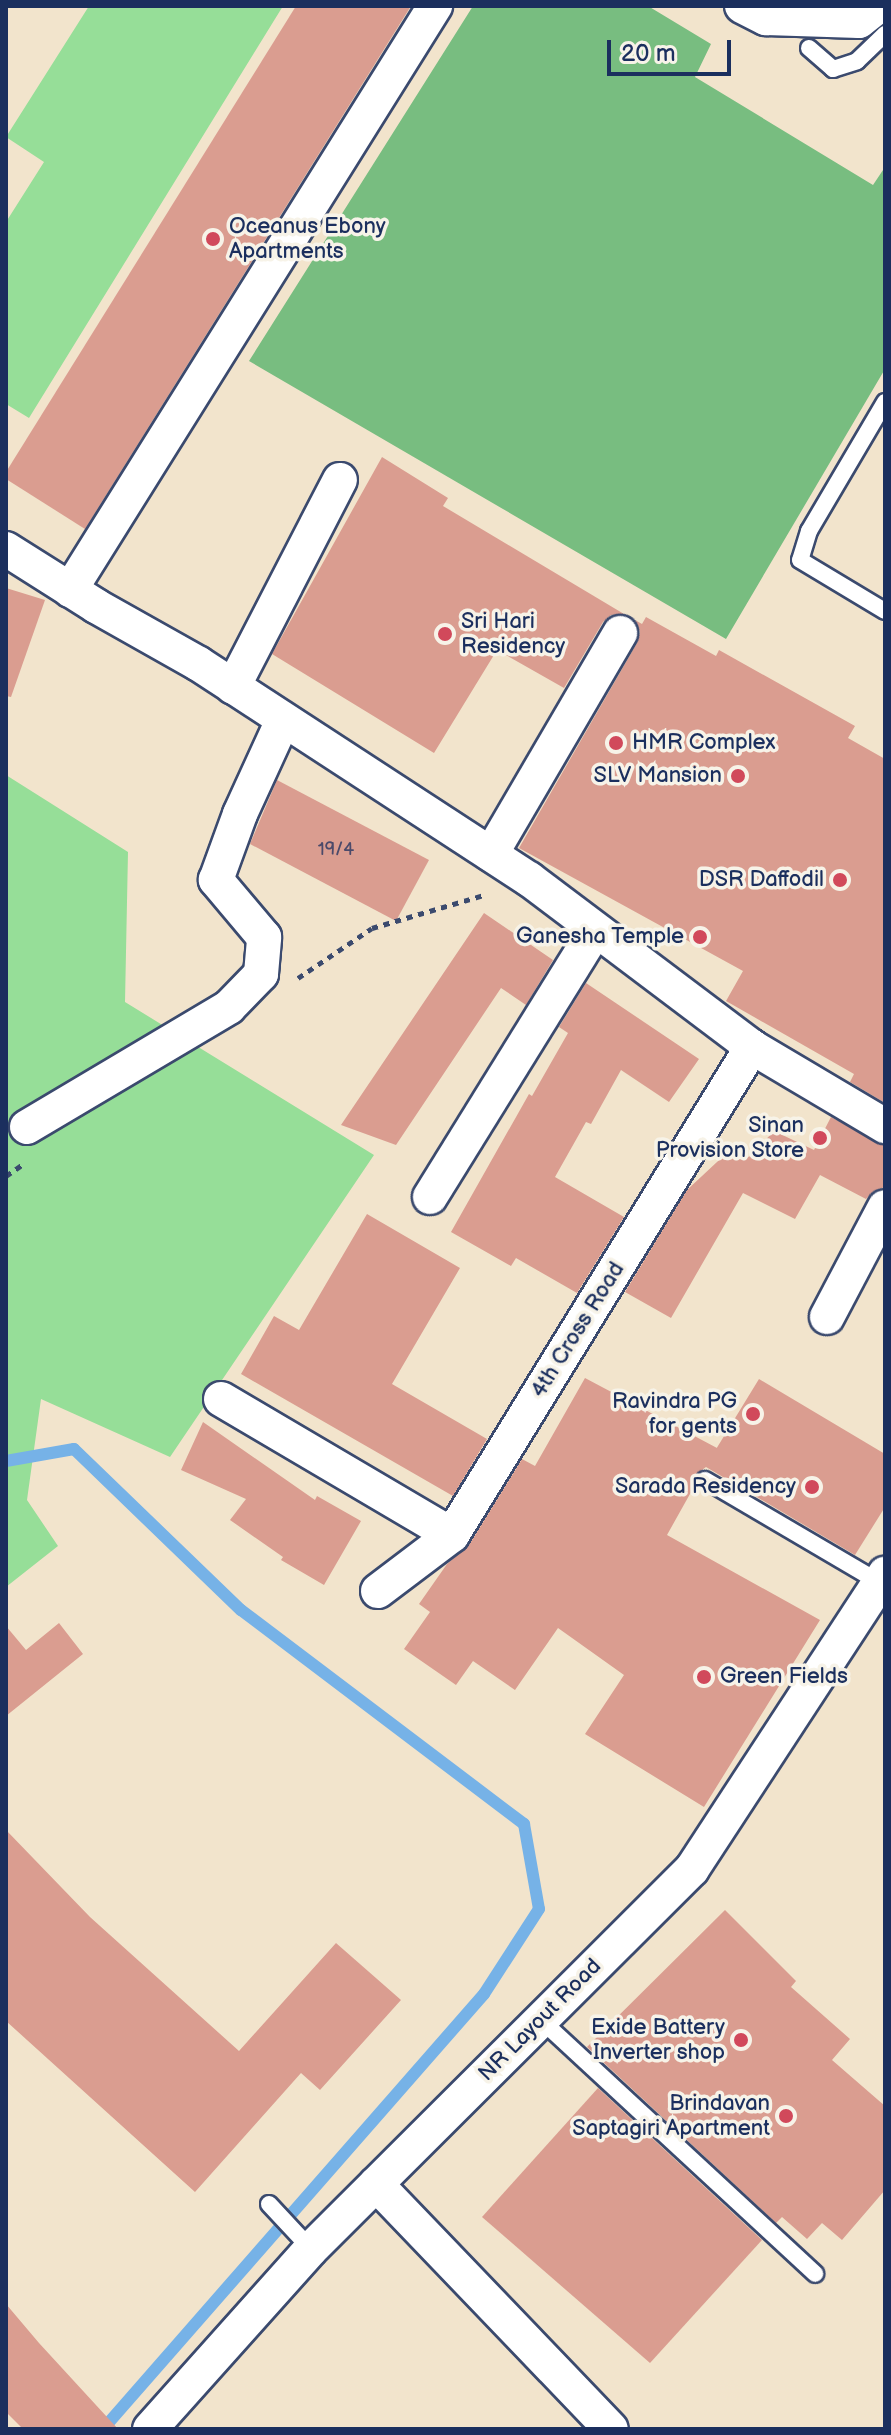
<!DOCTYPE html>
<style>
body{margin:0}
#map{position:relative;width:891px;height:2435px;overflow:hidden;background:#f2e4cc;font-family:"Balsamiq Sans",sans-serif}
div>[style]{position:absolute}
.green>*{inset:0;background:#96de98}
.forest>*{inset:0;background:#78bd80}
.stream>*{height:12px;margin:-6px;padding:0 6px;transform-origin:6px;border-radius:6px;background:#76b2e7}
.building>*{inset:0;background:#da9d90}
.path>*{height:5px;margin-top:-2.5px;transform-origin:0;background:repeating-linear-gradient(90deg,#3b4a6e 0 6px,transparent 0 12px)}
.roads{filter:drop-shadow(2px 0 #3b4a6e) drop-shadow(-2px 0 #3b4a6e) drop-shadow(0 2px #3b4a6e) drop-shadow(0 -2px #3b4a6e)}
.lane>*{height:16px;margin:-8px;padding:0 8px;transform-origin:8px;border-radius:8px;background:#fff}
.street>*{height:34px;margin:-17px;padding:0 17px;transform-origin:17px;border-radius:17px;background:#fff}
.dots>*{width:22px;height:22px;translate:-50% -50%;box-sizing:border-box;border:4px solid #f7f3e8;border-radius:50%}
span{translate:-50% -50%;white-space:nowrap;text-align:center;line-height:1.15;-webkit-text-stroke:7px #f7f3e8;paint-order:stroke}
.number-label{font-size:18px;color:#4b4a6a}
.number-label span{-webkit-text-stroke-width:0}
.poi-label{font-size:22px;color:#1b2f5e}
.left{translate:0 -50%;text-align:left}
.right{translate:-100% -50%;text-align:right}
.street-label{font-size:22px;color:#1b2f5e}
.frame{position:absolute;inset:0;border:8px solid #1b2f5e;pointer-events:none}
.scale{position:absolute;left:607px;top:40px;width:124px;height:36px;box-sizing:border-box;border:4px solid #1b2f5e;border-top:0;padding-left:10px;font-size:24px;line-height:28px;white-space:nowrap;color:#1b2f5e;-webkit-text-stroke:6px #f7f3e8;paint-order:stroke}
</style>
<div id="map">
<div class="green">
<i style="clip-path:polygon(89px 6px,283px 6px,29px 418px,6px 404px,6px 222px,44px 162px,6px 137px)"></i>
<i style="clip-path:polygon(6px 775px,128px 852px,125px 1002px,374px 1155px,170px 1457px,41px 1399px,27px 1500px,58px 1546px,6px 1587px)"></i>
</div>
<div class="forest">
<i style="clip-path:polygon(473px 6px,648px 6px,711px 44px,695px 77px,873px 185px,885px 167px,885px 369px,726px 639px,249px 361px)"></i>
</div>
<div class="stream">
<i style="left:6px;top:1461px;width:69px;rotate:-10deg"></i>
<i style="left:74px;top:1449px;width:232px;rotate:44deg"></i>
<i style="left:241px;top:1610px;width:355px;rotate:37.1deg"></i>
<i style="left:524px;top:1824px;width:86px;rotate:80deg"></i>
<i style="left:539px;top:1909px;width:101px;rotate:122.9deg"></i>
<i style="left:484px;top:1994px;width:578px;rotate:131.21deg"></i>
</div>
<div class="building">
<i style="clip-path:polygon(296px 6px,411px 6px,85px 529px,6px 479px,6px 472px)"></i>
<i style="clip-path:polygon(382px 457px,448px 498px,443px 506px,624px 614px,611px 615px,603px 622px,564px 688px,497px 650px,434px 753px,272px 654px)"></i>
<i style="clip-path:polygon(6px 588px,45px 600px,11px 697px,6px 696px)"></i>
<i style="clip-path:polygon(646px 617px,716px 656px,719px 650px,855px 726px,848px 738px,885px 759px,885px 1103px,850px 1082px,854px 1074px,726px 1001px,743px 971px,519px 848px,637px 643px,640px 632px,635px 620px,642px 624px)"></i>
<i style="clip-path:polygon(277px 780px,429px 860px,396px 921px,250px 844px)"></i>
<i style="clip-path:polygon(484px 913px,553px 960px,526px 1005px,501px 988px,396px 1145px,341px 1125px)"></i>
<i style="clip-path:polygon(586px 983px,699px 1059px,669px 1102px,621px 1070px,591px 1124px,586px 1122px,555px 1177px,624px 1217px,577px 1293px,516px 1258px,511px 1266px,451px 1232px,529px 1094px,532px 1096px,568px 1033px,559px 1027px)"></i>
<i style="clip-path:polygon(831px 1117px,885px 1146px,885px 1187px,874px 1191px,866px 1199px,820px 1175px,795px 1219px,743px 1193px,671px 1318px,625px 1292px,687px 1190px,732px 1148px,749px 1157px,774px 1131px,814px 1150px)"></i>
<i style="clip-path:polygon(367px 1214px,460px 1268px,392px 1384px,487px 1439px,453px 1496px,241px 1374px,274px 1316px,299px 1330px)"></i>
<i style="clip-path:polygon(585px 1378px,717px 1448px,710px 1459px,759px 1379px,885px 1454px,885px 1507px,855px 1555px,706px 1467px,695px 1475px,695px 1485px,667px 1535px,820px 1620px,704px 1807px,585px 1734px,624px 1675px,558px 1628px,515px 1690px,473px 1661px,456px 1685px,404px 1649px,430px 1612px,419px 1604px,447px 1564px,469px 1545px,522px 1459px,535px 1466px)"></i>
<i style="clip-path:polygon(203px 1422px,315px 1500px,317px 1496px,361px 1521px,324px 1585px,281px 1560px,283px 1557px,230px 1520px,246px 1499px,181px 1470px)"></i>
<i style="clip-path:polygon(59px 1623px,83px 1654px,6px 1716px,6px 1626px,26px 1650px)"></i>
<i style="clip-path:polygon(6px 1830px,90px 1917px,239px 2051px,336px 1943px,401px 2000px,320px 2090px,301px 2073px,195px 2192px,6px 2021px)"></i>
<i style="clip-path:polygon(725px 1910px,796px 1981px,791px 1987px,850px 2039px,832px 2060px,885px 2106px,885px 2190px,842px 2240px,822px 2223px,807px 2239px,782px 2217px,776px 2223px,587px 2047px)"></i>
<i style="clip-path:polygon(598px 2088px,762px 2240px,650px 2363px,482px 2217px)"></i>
<i style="clip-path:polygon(6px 2304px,39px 2343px,118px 2429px,23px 2429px,6px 2412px)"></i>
</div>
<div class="path">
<i style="left:298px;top:978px;width:89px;rotate:-34deg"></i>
<i style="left:372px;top:928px;width:117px;rotate:-16.4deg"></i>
<i style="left:6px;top:1176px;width:19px;rotate:-35deg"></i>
</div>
<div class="roads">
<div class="lane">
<i style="left:809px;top:48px;width:32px;rotate:41deg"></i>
<i style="left:833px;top:69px;width:25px;rotate:-18deg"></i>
<i style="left:857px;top:61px;width:39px;rotate:-44deg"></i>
<i style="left:885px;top:402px;width:150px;rotate:120.5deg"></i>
<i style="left:809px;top:531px;width:30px;rotate:107deg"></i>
<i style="left:800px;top:560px;width:99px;rotate:31deg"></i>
<i style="left:705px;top:1480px;width:202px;rotate:30.4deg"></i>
<i style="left:540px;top:2019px;width:375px;rotate:42.8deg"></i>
<i style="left:269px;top:2204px;width:62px;rotate:47deg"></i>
</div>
<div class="street">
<i style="left:742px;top:6px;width:27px;rotate:27deg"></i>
<i style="left:766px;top:18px;width:93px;rotate:1.8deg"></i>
<i style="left:859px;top:21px;width:24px;rotate:-38deg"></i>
<i style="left:6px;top:549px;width:107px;rotate:32.3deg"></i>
<i style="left:96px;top:606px;width:118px;rotate:29.4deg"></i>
<i style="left:199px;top:664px;width:394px;rotate:33.1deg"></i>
<i style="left:529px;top:879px;width:279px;rotate:37deg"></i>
<i style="left:752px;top:1047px;width:155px;rotate:30.7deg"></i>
<i style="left:70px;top:590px;width:689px;rotate:-57.99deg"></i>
<i style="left:233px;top:687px;width:233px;rotate:-62.7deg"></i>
<i style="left:491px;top:854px;width:256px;rotate:-59.7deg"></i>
<i style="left:27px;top:1127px;width:235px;rotate:-30.7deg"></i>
<i style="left:229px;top:1007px;width:46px;rotate:-45.9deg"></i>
<i style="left:261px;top:974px;width:37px;rotate:-85deg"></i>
<i style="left:264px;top:937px;width:75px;rotate:-130.1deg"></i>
<i style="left:216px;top:880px;width:70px;rotate:-70deg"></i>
<i style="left:240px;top:814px;width:103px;rotate:-65.4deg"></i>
<i style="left:430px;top:1197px;width:313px;rotate:-58.2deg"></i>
<i style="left:827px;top:1317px;width:124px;rotate:-62.2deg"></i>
<i style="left:221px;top:1399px;width:268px;rotate:30.5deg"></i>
<i style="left:378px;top:1591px;width:93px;rotate:-37.1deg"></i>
<i style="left:452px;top:1535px;width:573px;rotate:-58.42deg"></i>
<i style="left:376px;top:2184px;width:339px;rotate:46.2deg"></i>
<i style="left:150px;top:2429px;width:241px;rotate:-48.2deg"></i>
<i style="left:311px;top:2249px;width:538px;rotate:-44.92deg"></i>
<i style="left:692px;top:1869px;width:353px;rotate:-56.8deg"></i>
</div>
</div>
<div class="dots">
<i style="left:213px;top:239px;background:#d1495b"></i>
<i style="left:445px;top:634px;background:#d1495b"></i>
<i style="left:616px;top:743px;background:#d1495b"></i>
<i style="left:738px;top:776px;background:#d1495b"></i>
<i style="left:840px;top:880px;background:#d1495b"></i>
<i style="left:700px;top:937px;background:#d1495b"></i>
<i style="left:820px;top:1138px;background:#d1495b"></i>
<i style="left:753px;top:1414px;background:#d1495b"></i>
<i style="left:812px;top:1487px;background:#d1495b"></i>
<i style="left:704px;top:1677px;background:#d1495b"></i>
<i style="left:741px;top:2040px;background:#d1495b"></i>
<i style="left:786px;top:2116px;background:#d1495b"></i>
</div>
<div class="number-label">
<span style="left:336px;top:850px">19/4</span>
</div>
<div class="poi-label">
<span class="left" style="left:229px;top:239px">Oceanus Ebony<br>Apartments</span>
<span class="left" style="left:461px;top:634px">Sri Hari<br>Residency</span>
<span class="left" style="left:632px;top:743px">HMR Complex</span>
<span class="right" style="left:722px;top:776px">SLV Mansion</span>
<span class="right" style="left:824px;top:880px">DSR Daffodil</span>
<span class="right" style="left:684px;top:937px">Ganesha Temple</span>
<span class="right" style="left:804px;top:1138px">Sinan<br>Provision Store</span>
<span class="right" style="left:737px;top:1414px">Ravindra PG<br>for gents</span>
<span class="right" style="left:796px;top:1487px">Sarada Residency</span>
<span class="left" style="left:720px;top:1677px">Green Fields</span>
<span class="right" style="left:725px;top:2040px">Exide Battery<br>Inverter shop</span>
<span class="right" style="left:770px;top:2116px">Brindavan<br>Saptagiri Apartment</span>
</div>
<div class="street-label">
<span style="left:578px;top:1330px;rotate:-58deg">4th Cross Road</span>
<span style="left:540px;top:2020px;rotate:-45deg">NR Layout Road</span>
</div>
<div class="frame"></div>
<div class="scale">20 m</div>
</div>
